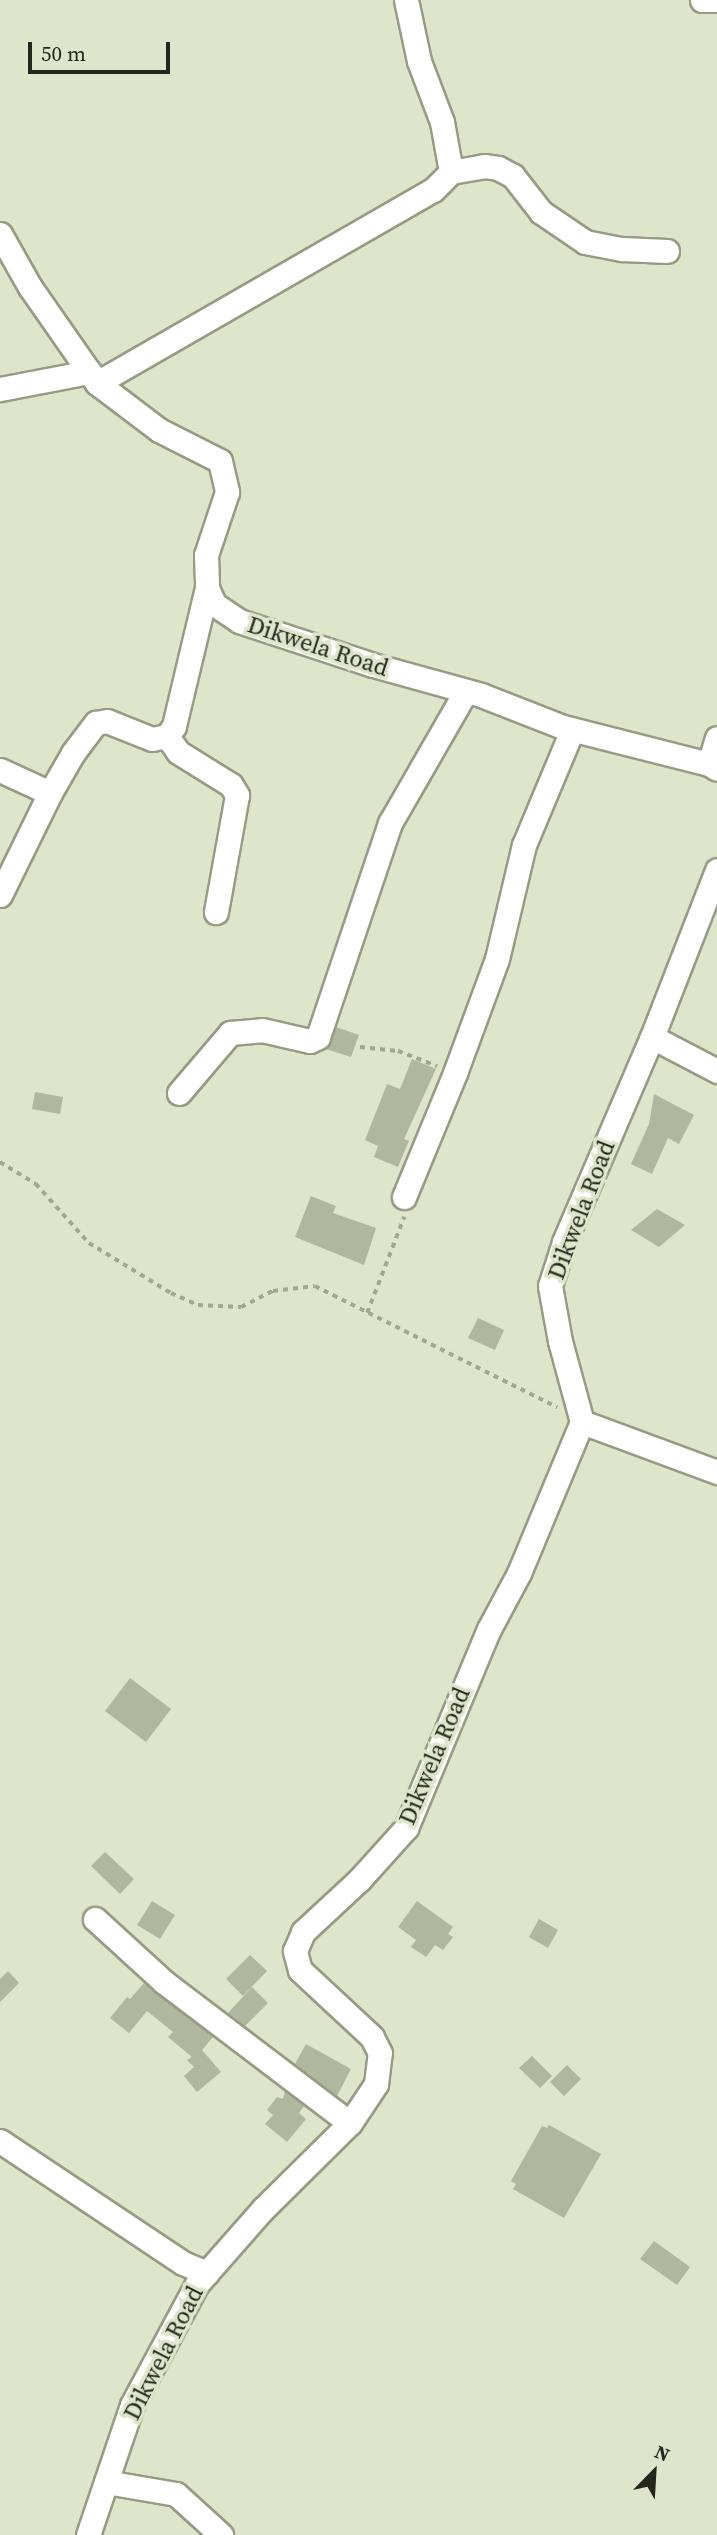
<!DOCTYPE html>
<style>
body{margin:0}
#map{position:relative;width:717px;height:2535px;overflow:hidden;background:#dee5ca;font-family:"Source Serif 4",serif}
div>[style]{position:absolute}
.building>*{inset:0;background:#b1b79e}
.path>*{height:3.5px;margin-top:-1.75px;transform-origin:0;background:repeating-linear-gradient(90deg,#a1a791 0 5px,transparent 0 10px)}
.roads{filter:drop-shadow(2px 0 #969c83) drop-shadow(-2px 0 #969c83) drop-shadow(0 2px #969c83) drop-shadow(0 -2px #969c83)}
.street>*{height:23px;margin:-11.5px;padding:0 11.5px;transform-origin:11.5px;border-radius:11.5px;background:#fff}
span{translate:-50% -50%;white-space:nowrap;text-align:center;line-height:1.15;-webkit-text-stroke:7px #dee5ca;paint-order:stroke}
.street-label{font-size:24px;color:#25271d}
.north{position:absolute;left:619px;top:2437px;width:70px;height:70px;-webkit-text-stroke:5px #dee5ca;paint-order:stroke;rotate:24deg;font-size:19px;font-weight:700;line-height:28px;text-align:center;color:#25271d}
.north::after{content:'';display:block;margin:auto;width:24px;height:32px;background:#25271d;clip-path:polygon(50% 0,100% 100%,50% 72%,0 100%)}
.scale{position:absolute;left:28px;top:42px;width:142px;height:32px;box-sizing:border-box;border:4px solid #25271d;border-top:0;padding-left:9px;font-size:21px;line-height:24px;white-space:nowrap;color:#25271d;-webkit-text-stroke:5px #dee5ca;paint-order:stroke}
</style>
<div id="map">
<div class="building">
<i style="clip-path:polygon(336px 1027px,359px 1035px,351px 1057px,326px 1049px)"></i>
<i style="clip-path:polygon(412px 1059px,436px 1069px,404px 1139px,409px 1141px,398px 1167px,374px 1157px,378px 1146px,365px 1140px,387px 1084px,400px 1089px)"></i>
<i style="clip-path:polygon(35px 1092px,63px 1097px,60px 1114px,32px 1109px)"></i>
<i style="clip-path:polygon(654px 1094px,694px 1115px,679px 1144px,668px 1138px,652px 1174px,631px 1164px,649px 1124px)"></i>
<i style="clip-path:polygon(311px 1196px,336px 1206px,333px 1213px,376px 1228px,364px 1265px,295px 1237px)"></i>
<i style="clip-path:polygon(657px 1209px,685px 1225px,659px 1247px,631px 1230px)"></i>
<i style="clip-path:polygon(478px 1318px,504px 1330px,495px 1350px,468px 1338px)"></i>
<i style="clip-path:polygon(130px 1678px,171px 1709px,146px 1742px,105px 1711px)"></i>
<i style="clip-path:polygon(105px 1852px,134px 1879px,120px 1894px,91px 1866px)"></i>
<i style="clip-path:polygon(152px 1901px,175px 1915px,160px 1939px,137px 1925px)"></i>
<i style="clip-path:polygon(417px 1901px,453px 1927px,448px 1934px,453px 1937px,443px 1950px,435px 1945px,426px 1957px,411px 1947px,416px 1940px,398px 1927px)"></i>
<i style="clip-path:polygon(539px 1919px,558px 1930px,548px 1948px,529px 1937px)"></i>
<i style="clip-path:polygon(250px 1955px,267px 1971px,243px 1996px,226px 1979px)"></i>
<i style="clip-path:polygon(8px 1971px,19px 1983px,0 2002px,0 1979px)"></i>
<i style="clip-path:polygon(144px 1983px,213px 2037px,202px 2050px,221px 2072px,197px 2092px,184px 2076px,194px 2067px,187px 2060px,192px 2057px,168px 2037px,173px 2032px,147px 2011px,129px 2033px,110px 2018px,127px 1997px,130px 1999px)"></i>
<i style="clip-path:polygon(252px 1987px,268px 2003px,245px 2026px,228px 2013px)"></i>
<i style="clip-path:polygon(306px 2044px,351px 2069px,337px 2096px,295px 2064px)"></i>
<i style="clip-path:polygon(532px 2056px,552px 2076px,540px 2088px,519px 2068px)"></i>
<i style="clip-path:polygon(567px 2065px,581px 2079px,564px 2096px,550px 2082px)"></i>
<i style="clip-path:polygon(285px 2091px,304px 2106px,299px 2113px,306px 2119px,287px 2142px,265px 2124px,273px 2115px,267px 2110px,277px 2097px,283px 2099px)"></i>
<i style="clip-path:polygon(549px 2125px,601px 2154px,564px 2218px,513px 2189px,516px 2184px,511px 2181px,542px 2126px,547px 2128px)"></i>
<i style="clip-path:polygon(654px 2241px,690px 2267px,677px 2285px,640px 2259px)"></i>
</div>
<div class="path">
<i style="left:360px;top:1047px;width:38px;rotate:6deg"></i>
<i style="left:398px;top:1051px;width:42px;rotate:21deg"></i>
<i style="left:0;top:1162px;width:42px;rotate:31.4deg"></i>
<i style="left:36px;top:1184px;width:79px;rotate:48.1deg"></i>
<i style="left:89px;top:1243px;width:96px;rotate:31.4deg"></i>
<i style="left:171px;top:1293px;width:30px;rotate:24deg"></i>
<i style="left:198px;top:1305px;width:43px;rotate:2.7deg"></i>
<i style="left:241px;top:1307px;width:36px;rotate:-27deg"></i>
<i style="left:273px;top:1291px;width:42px;rotate:-6.8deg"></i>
<i style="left:315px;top:1286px;width:271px;rotate:26.6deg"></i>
<i style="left:367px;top:1313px;width:103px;rotate:-68.9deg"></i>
</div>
<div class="roads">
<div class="street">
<i style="left:702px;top:0;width:15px"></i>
<i style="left:451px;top:172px;width:34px;rotate:-10deg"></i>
<i style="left:484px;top:166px;width:14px;rotate:8deg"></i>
<i style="left:498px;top:168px;width:17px;rotate:28deg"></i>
<i style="left:513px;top:176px;width:46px;rotate:52.1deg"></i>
<i style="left:541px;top:212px;width:53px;rotate:34.3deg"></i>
<i style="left:585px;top:242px;width:38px;rotate:11deg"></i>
<i style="left:622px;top:249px;width:45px;rotate:2.5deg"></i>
<i style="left:0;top:234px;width:61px;rotate:60.5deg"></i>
<i style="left:30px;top:287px;width:117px;rotate:55.1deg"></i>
<i style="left:97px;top:383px;width:78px;rotate:37.2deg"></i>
<i style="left:159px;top:430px;width:68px;rotate:26.9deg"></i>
<i style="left:220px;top:461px;width:32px;rotate:77deg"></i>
<i style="left:227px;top:492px;width:66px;rotate:108.4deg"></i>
<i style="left:206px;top:555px;width:33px;rotate:88deg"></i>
<i style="left:207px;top:588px;width:17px;rotate:66deg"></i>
<i style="left:214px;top:604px;width:30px;rotate:34deg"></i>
<i style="left:239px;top:621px;width:141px;rotate:18.2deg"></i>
<i style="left:373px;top:665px;width:112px;rotate:15.5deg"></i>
<i style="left:481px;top:695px;width:88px;rotate:21.3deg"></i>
<i style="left:563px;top:727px;width:151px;rotate:14.2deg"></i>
<i style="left:709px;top:764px;width:9px;rotate:32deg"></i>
<i style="left:97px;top:383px;width:387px;rotate:-29.9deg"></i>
<i style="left:433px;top:190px;width:25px;rotate:-45deg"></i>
<i style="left:451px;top:172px;width:51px;rotate:-100.2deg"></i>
<i style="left:442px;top:122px;width:65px;rotate:-110.7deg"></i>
<i style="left:419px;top:61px;width:62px;rotate:-102deg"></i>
<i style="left:0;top:389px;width:91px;rotate:-10.8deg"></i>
<i style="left:167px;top:736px;width:19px;rotate:55deg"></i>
<i style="left:178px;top:752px;width:62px;rotate:31.9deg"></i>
<i style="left:231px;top:785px;width:12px;rotate:59deg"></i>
<i style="left:237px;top:795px;width:119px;rotate:100.2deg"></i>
<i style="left:709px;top:764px;width:27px;rotate:-73deg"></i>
<i style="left:0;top:770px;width:55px;rotate:24.7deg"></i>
<i style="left:0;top:895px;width:114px;rotate:-63.9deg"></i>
<i style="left:50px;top:793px;width:46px;rotate:-60.1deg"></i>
<i style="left:73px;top:753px;width:38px;rotate:-53deg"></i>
<i style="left:96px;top:723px;width:11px;rotate:-10deg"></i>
<i style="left:107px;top:721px;width:48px;rotate:21.8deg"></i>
<i style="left:152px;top:739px;width:15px;rotate:-11deg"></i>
<i style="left:167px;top:736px;width:12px;rotate:-55deg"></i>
<i style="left:174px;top:726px;width:142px;rotate:-76.6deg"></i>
<i style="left:652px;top:1037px;width:73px;rotate:27.6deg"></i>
<i style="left:179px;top:1093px;width:79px;rotate:-49.6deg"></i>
<i style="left:230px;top:1033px;width:32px;rotate:-5deg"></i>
<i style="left:262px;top:1030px;width:49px;rotate:12.9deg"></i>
<i style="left:310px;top:1041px;width:9px;rotate:-27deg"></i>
<i style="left:318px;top:1037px;width:226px;rotate:-71.4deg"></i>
<i style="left:390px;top:823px;width:152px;rotate:-60.1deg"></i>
<i style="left:404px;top:1197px;width:134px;rotate:-67.6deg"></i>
<i style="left:455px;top:1073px;width:121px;rotate:-69.8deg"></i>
<i style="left:497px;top:959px;width:117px;rotate:-76.7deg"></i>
<i style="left:524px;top:845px;width:125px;rotate:-67.3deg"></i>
<i style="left:582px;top:1422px;width:144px;rotate:20.3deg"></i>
<i style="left:95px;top:1919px;width:93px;rotate:42.4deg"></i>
<i style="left:164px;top:1982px;width:233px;rotate:37.2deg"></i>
<i style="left:0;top:2141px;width:220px;rotate:33.7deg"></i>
<i style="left:183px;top:2263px;width:26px;rotate:23deg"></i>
<i style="left:106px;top:2482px;width:71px;rotate:9.7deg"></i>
<i style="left:176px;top:2494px;width:61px;rotate:42.3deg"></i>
<i style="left:88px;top:2535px;width:137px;rotate:-71.3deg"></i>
<i style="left:132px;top:2405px;width:137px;rotate:-61.8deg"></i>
<i style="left:197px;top:2284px;width:100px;rotate:-48.7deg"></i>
<i style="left:263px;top:2209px;width:122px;rotate:-44.7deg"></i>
<i style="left:350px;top:2123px;width:47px;rotate:-56.3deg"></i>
<i style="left:376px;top:2084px;width:31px;rotate:-83deg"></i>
<i style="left:380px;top:2053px;width:18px;rotate:-117deg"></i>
<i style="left:372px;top:2037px;width:98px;rotate:-137.1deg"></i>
<i style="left:300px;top:1970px;width:20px;rotate:-105deg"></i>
<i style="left:295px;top:1951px;width:21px;rotate:-67deg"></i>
<i style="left:303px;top:1932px;width:78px;rotate:-42.9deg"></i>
<i style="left:360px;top:1879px;width:69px;rotate:-48deg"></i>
<i style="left:406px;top:1828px;width:216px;rotate:-67.4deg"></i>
<i style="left:489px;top:1629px;width:64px;rotate:-61.8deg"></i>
<i style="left:519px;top:1573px;width:164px;rotate:-67.4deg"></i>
<i style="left:582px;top:1422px;width:84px;rotate:-105.2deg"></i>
<i style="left:560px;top:1341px;width:56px;rotate:-100.3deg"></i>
<i style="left:550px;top:1286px;width:46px;rotate:-72.3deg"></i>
<i style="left:564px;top:1242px;width:223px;rotate:-66.8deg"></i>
<i style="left:652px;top:1037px;width:179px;rotate:-68.7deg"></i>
</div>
</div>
<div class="street-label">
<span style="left:318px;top:646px;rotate:18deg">Dikwela Road</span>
<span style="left:581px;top:1210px;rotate:-69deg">Dikwela Road</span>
<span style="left:434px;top:1756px;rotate:-67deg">Dikwela Road</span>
<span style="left:163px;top:2353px;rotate:-63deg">Dikwela Road</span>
</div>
<div class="north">N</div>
<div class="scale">50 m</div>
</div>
